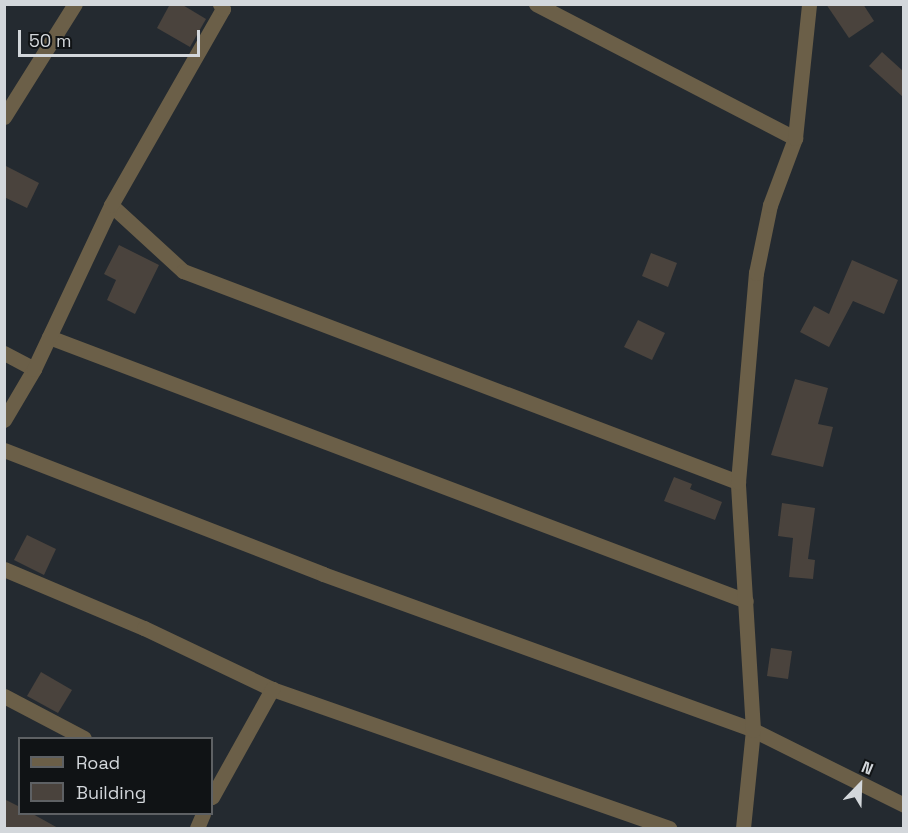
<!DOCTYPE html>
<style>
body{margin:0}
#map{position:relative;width:908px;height:833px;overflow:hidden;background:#242a30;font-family:"Space Grotesk",sans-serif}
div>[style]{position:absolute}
.building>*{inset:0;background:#4a433d}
.street>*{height:15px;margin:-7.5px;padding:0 7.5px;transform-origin:7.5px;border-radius:7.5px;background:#6b5f48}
span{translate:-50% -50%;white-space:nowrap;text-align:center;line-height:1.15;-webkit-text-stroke:4.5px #101315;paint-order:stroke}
.frame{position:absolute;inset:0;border:6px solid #d3d7db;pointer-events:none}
.legend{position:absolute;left:18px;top:737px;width:195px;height:78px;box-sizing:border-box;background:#101315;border:2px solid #5e6164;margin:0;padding:8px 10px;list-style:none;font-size:18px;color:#d3d7db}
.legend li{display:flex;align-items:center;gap:12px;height:30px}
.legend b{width:30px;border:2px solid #5e6164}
.north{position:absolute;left:830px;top:755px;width:60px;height:60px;-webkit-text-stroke:4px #101315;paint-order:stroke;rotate:23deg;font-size:16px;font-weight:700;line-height:24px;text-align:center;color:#d3d7db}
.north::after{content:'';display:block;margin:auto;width:21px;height:27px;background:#d3d7db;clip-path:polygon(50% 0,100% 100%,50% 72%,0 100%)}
.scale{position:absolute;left:18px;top:30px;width:182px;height:27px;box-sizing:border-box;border:3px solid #d3d7db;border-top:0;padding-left:8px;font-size:18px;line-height:21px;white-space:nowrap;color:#d3d7db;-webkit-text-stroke:4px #101315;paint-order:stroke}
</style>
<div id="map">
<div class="building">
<i style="clip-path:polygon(170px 4px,181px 4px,206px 19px,190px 47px,157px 28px)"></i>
<i style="clip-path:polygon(826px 4px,863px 4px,874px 21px,849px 38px)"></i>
<i style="clip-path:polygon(882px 52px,903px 71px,903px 97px,869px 66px)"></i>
<i style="clip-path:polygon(4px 165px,39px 183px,27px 208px,4px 197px)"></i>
<i style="clip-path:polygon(119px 245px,159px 265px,135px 314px,107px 300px,116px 280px,104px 274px)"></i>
<i style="clip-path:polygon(651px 253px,677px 263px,668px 287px,642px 276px)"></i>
<i style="clip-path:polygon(852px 260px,898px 280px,884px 314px,853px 301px,829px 347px,800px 332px,814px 306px,829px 314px)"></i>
<i style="clip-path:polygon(638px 320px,665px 333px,652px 360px,624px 347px)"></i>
<i style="clip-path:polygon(795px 379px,828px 388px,818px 424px,833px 427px,823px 467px,771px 455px)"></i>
<i style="clip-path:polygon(674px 477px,692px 484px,690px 489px,722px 502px,715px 520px,664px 501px)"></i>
<i style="clip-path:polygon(782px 503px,815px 508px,808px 559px,815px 560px,813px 579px,789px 577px,793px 538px,778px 536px)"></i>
<i style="clip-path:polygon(27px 535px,56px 549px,44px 575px,14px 560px)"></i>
<i style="clip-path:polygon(771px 648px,792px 651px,788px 679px,767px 676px)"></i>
<i style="clip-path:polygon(41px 672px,72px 690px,58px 713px,27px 696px)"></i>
<i style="clip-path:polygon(4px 799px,20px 807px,20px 813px,31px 813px,58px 828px,4px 828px)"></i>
</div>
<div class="street">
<i style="left:536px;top:4px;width:292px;rotate:27.4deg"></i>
<i style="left:4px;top:117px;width:133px;rotate:-57.9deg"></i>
<i style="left:111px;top:205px;width:98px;rotate:42.5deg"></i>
<i style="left:183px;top:271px;width:594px;rotate:20.82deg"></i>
<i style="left:49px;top:337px;width:745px;rotate:20.74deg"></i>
<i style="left:4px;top:353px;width:34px;rotate:28deg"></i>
<i style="left:4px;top:420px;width:59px;rotate:-59.5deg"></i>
<i style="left:34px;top:369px;width:181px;rotate:-64.8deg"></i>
<i style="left:111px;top:205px;width:226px;rotate:-60.3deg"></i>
<i style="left:223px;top:9px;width:6px;rotate:-121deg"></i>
<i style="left:4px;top:450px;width:342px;rotate:21.2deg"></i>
<i style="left:323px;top:574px;width:457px;rotate:19.9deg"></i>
<i style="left:753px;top:730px;width:169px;rotate:26.4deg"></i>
<i style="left:4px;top:569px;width:152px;rotate:22.9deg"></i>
<i style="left:144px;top:628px;width:142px;rotate:25.5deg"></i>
<i style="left:272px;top:689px;width:421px;rotate:19.3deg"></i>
<i style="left:4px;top:696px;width:90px;rotate:27.7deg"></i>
<i style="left:212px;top:797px;width:124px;rotate:-60.9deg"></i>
<i style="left:197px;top:828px;width:15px;rotate:-67deg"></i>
<i style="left:743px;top:828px;width:99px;rotate:-84.2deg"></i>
<i style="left:753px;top:730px;width:248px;rotate:-93.5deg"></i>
<i style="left:738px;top:482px;width:210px;rotate:-85.1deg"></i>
<i style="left:756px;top:273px;width:69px;rotate:-78.4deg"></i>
<i style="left:770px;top:205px;width:72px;rotate:-69.5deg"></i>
<i style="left:795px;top:138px;width:135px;rotate:-84deg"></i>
</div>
<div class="frame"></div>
<ul class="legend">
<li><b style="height:8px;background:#6b5f48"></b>Road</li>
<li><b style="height:16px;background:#4a433d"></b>Building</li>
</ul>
<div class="north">N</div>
<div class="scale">50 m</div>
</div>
